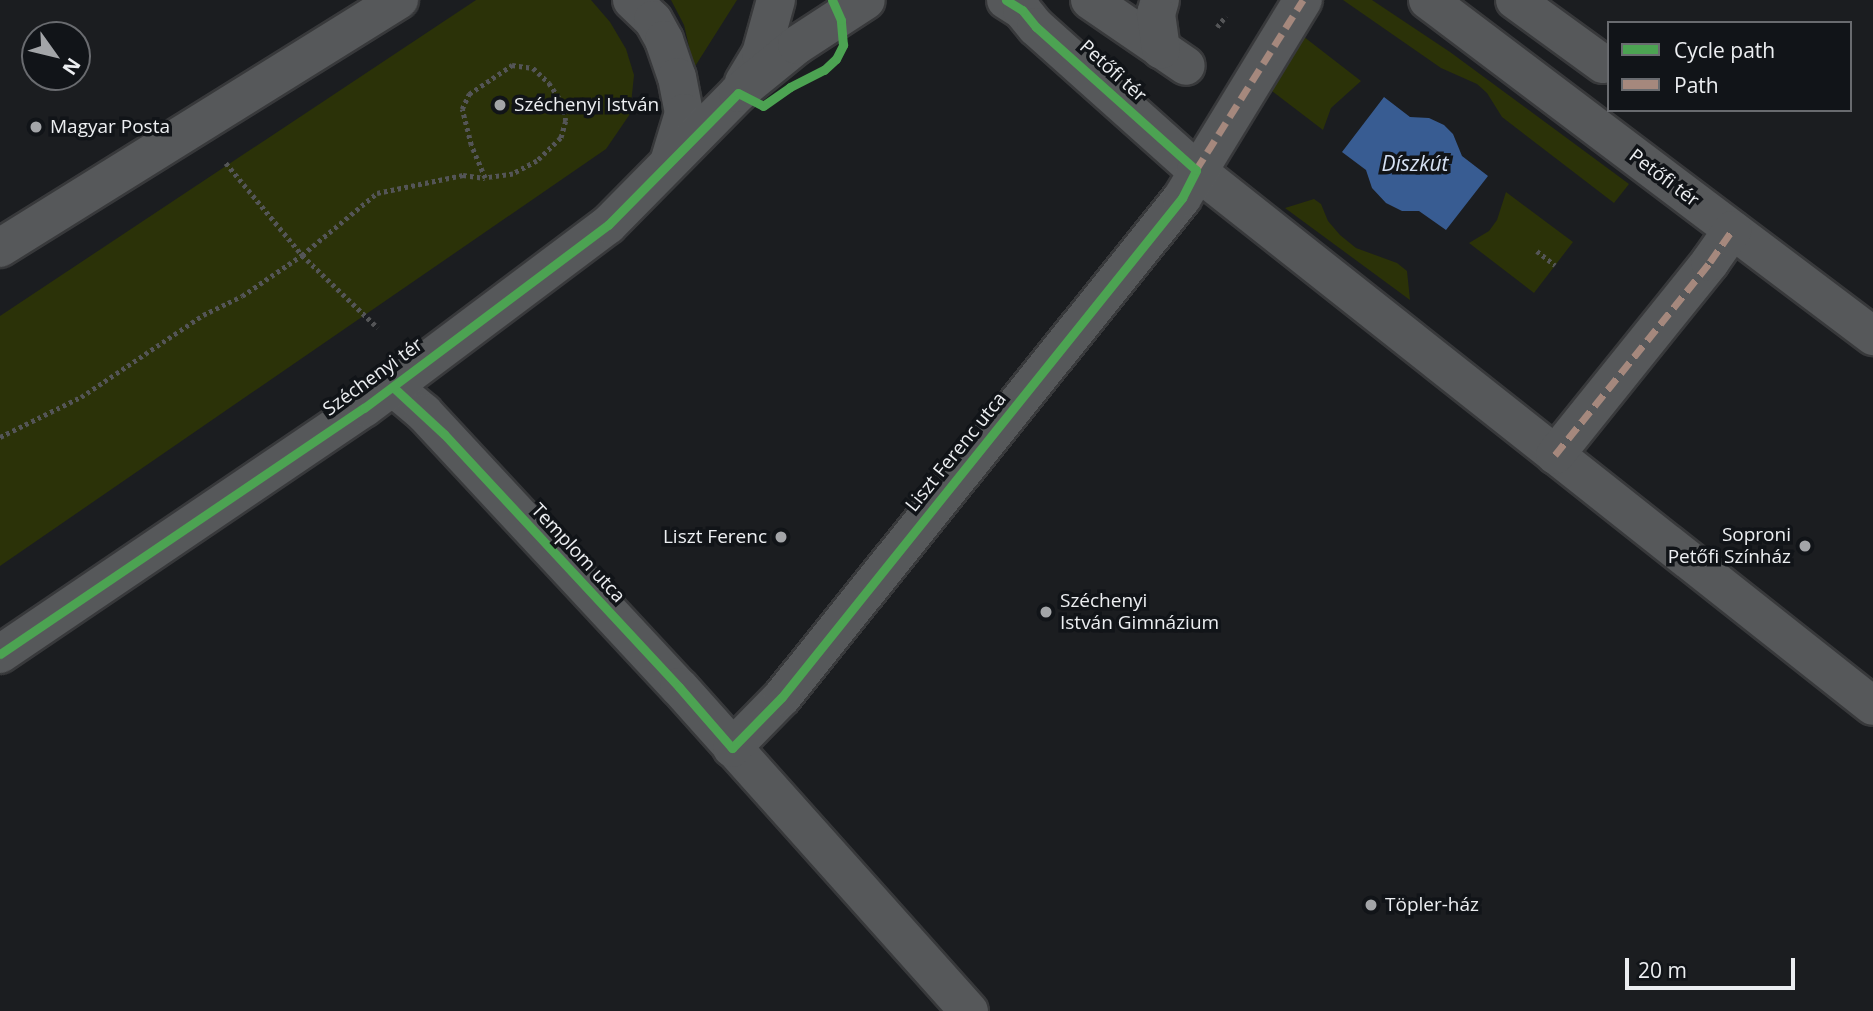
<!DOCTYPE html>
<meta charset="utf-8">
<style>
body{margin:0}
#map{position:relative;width:1873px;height:1011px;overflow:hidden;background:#1b1d20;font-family:"Open Sans",sans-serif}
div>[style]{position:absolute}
.green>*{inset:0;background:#2b3208}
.water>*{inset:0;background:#385c92}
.path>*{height:4.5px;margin-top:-2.25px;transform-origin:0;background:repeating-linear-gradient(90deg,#545557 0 3.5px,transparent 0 7px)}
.roads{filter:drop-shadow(2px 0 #38393b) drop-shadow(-2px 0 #38393b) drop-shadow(0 2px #38393b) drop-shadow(0 -2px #38393b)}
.minor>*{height:38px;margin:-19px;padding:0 19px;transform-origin:19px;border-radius:19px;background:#56585a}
.quiet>*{height:7px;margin-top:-3.5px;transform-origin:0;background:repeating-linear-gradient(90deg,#a5887d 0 14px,transparent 0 21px)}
.cycleway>*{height:9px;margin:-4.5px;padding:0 4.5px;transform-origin:4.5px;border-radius:4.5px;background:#4ca352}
.dots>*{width:19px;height:19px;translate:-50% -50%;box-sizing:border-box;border:4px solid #111418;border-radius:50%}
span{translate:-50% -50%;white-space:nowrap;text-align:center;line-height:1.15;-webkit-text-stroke:7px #111418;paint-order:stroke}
.street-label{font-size:19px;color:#eceef1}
.poi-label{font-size:19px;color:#eceef1}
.left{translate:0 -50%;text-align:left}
.right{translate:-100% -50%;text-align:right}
.water-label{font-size:21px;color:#d6e1f3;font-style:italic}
.legend{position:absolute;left:1607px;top:21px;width:245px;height:91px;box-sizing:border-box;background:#111418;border:2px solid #696b6f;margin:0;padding:9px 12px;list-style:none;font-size:21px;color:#eceef1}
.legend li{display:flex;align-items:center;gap:14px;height:35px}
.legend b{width:35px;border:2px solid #696b6f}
.north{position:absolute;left:21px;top:21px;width:70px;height:70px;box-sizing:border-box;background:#111418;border:2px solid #696b6f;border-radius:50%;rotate:124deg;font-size:19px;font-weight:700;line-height:28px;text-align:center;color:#eceef1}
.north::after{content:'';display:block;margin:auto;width:24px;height:32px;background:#a3a5a8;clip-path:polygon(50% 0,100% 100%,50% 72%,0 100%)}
.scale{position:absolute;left:1625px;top:958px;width:170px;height:32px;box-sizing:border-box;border:4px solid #eceef1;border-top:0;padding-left:9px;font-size:21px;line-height:24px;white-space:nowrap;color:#eceef1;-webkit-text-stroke:5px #111418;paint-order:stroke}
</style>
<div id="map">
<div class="green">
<i style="clip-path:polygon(476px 0,591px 0,610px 22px,626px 49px,634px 75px,630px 114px,606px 149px,0 566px,0 316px)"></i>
<i style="clip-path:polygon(671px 0,737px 0,694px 68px,684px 25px)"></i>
<i style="clip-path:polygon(1343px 0,1372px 0,1450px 52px,1629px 184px,1614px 203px,1502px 117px,1487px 93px,1477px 84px,1441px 68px)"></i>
<i style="clip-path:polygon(1299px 33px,1361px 81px,1331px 108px,1323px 130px,1260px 82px)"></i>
<i style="clip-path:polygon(1506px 192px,1573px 242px,1534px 293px,1469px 243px,1489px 231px,1497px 220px)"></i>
<i style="clip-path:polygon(1314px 199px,1321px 204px,1328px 221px,1340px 235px,1356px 248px,1397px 263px,1407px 271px,1410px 300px,1285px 208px)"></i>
</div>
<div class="water">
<i style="clip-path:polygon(1384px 97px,1410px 117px,1429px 118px,1444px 125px,1453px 134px,1462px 156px,1488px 176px,1446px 230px,1419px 211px,1402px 211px,1386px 203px,1372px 188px,1366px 170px,1342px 152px)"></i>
</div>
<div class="path">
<i style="left:1217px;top:27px;width:14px;rotate:-51deg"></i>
<i style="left:512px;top:65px;width:21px;rotate:8deg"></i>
<i style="left:533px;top:68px;width:22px;rotate:43deg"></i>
<i style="left:549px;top:83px;width:25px;rotate:56deg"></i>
<i style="left:563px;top:104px;width:17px;rotate:80deg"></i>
<i style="left:566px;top:121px;width:18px;rotate:106deg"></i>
<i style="left:561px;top:138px;width:33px;rotate:136deg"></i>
<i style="left:537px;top:161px;width:27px;rotate:152deg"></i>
<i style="left:513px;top:174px;width:28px;rotate:172deg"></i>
<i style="left:485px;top:178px;width:36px;rotate:-113deg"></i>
<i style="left:471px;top:145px;width:37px;rotate:-104deg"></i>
<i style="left:462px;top:109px;width:17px;rotate:-65deg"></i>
<i style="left:469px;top:94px;width:52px;rotate:-34deg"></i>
<i style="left:226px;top:163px;width:119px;rotate:50.4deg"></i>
<i style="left:302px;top:255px;width:105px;rotate:43.8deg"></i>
<i style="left:1537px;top:251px;width:23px;rotate:38deg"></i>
<i style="left:0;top:437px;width:90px;rotate:-26.3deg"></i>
<i style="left:81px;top:397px;width:147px;rotate:-33.9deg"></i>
<i style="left:203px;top:315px;width:43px;rotate:-26deg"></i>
<i style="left:242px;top:296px;width:73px;rotate:-34.3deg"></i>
<i style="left:302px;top:255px;width:97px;rotate:-39.6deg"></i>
<i style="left:377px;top:193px;width:88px;rotate:-11.8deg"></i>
<i style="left:463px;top:175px;width:22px;rotate:8deg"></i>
</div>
<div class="roads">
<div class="minor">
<i style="left:632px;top:0;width:29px;rotate:44deg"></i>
<i style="left:653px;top:20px;width:23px;rotate:61deg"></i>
<i style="left:664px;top:40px;width:39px;rotate:71deg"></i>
<i style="left:677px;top:77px;width:37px;rotate:79deg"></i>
<i style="left:684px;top:113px;width:48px;rotate:106.9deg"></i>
<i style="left:1006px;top:0;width:19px;rotate:32deg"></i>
<i style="left:1022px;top:10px;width:22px;rotate:51deg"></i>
<i style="left:1036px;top:27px;width:215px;rotate:41.8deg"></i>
<i style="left:1196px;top:170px;width:863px;rotate:38.37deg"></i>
<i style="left:1090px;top:0;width:116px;rotate:34.5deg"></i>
<i style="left:1160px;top:0;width:15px;rotate:106deg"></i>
<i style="left:1156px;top:14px;width:36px;rotate:82deg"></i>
<i style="left:1428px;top:0;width:558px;rotate:37.05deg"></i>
<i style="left:1515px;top:0;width:109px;rotate:36deg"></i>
<i style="left:744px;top:82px;width:33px;rotate:-59deg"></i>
<i style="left:761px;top:54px;width:56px;rotate:-74.5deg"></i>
<i style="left:0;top:248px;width:470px;rotate:-31.9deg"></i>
<i style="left:393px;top:387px;width:40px;rotate:40deg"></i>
<i style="left:424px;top:413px;width:374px;rotate:47.1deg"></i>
<i style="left:679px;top:687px;width:435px;rotate:48.2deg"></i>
<i style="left:1555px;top:455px;width:248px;rotate:-51.2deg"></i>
<i style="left:1710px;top:262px;width:39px;rotate:-55deg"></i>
<i style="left:0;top:654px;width:439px;rotate:-34.1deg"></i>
<i style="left:364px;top:408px;width:305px;rotate:-36.9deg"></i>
<i style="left:608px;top:225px;width:185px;rotate:-45.4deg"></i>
<i style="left:738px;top:93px;width:76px;rotate:-39.1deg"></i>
<i style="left:797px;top:45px;width:82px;rotate:-33.1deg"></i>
<i style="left:732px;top:748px;width:71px;rotate:-45.6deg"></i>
<i style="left:782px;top:697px;width:640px;rotate:-51.28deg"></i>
<i style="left:1182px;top:198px;width:232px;rotate:-58.6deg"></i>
</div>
</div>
<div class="quiet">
<i style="left:1196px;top:170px;width:201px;rotate:-57.8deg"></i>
<i style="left:1555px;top:455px;width:248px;rotate:-51.2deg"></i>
<i style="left:1710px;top:262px;width:39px;rotate:-55deg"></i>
</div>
<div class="cycleway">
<i style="left:393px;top:387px;width:69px;rotate:42.7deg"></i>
<i style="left:444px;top:434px;width:345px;rotate:47.1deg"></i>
<i style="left:679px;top:687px;width:81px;rotate:49deg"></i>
<i style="left:732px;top:748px;width:71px;rotate:-45.6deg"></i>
<i style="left:782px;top:697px;width:640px;rotate:-51.28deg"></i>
<i style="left:1182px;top:198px;width:31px;rotate:-63deg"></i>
<i style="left:1196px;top:170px;width:215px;rotate:-138.2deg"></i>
<i style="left:1036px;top:27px;width:22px;rotate:-129deg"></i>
<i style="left:1022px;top:10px;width:19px;rotate:-148deg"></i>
<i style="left:0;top:654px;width:439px;rotate:-34.1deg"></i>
<i style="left:364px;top:408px;width:305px;rotate:-36.9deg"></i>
<i style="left:608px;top:225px;width:185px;rotate:-45.4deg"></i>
<i style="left:738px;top:93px;width:28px;rotate:27deg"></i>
<i style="left:763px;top:106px;width:33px;rotate:-35deg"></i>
<i style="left:790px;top:87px;width:38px;rotate:-27deg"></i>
<i style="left:824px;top:70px;width:16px;rotate:-43deg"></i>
<i style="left:836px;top:59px;width:16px;rotate:-63deg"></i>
<i style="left:843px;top:45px;width:25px;rotate:-95deg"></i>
<i style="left:841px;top:20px;width:22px;rotate:-114deg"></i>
</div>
<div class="dots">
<i style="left:500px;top:105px;background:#a3a5a8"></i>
<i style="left:36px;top:127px;background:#a3a5a8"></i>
<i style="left:781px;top:537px;background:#a3a5a8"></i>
<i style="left:1805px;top:546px;background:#a3a5a8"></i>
<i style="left:1046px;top:612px;background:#a3a5a8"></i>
<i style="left:1371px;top:905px;background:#a3a5a8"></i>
</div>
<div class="street-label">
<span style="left:1113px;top:71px;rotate:42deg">Petőfi tér</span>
<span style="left:1664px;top:178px;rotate:37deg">Petőfi tér</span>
<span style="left:373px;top:377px;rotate:-36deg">Széchenyi tér</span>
<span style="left:956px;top:452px;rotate:-51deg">Liszt Ferenc utca</span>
<span style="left:578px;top:553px;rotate:47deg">Templom utca</span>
</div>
<div class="poi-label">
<span class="left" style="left:514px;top:105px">Széchenyi István</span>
<span class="left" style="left:50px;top:127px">Magyar Posta</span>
<span class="right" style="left:1791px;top:546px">Soproni<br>Petőfi Színház</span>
<span class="right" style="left:767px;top:537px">Liszt Ferenc</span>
<span class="left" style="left:1060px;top:612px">Széchenyi<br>István Gimnázium</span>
<span class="left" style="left:1385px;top:905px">Töpler-ház</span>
</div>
<div class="water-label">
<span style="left:1415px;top:163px">Díszkút</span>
</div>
<ul class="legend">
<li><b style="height:9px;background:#4ca352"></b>Cycle path</li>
<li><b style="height:9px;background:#a5887d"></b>Path</li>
</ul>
<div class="north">N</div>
<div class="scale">20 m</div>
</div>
